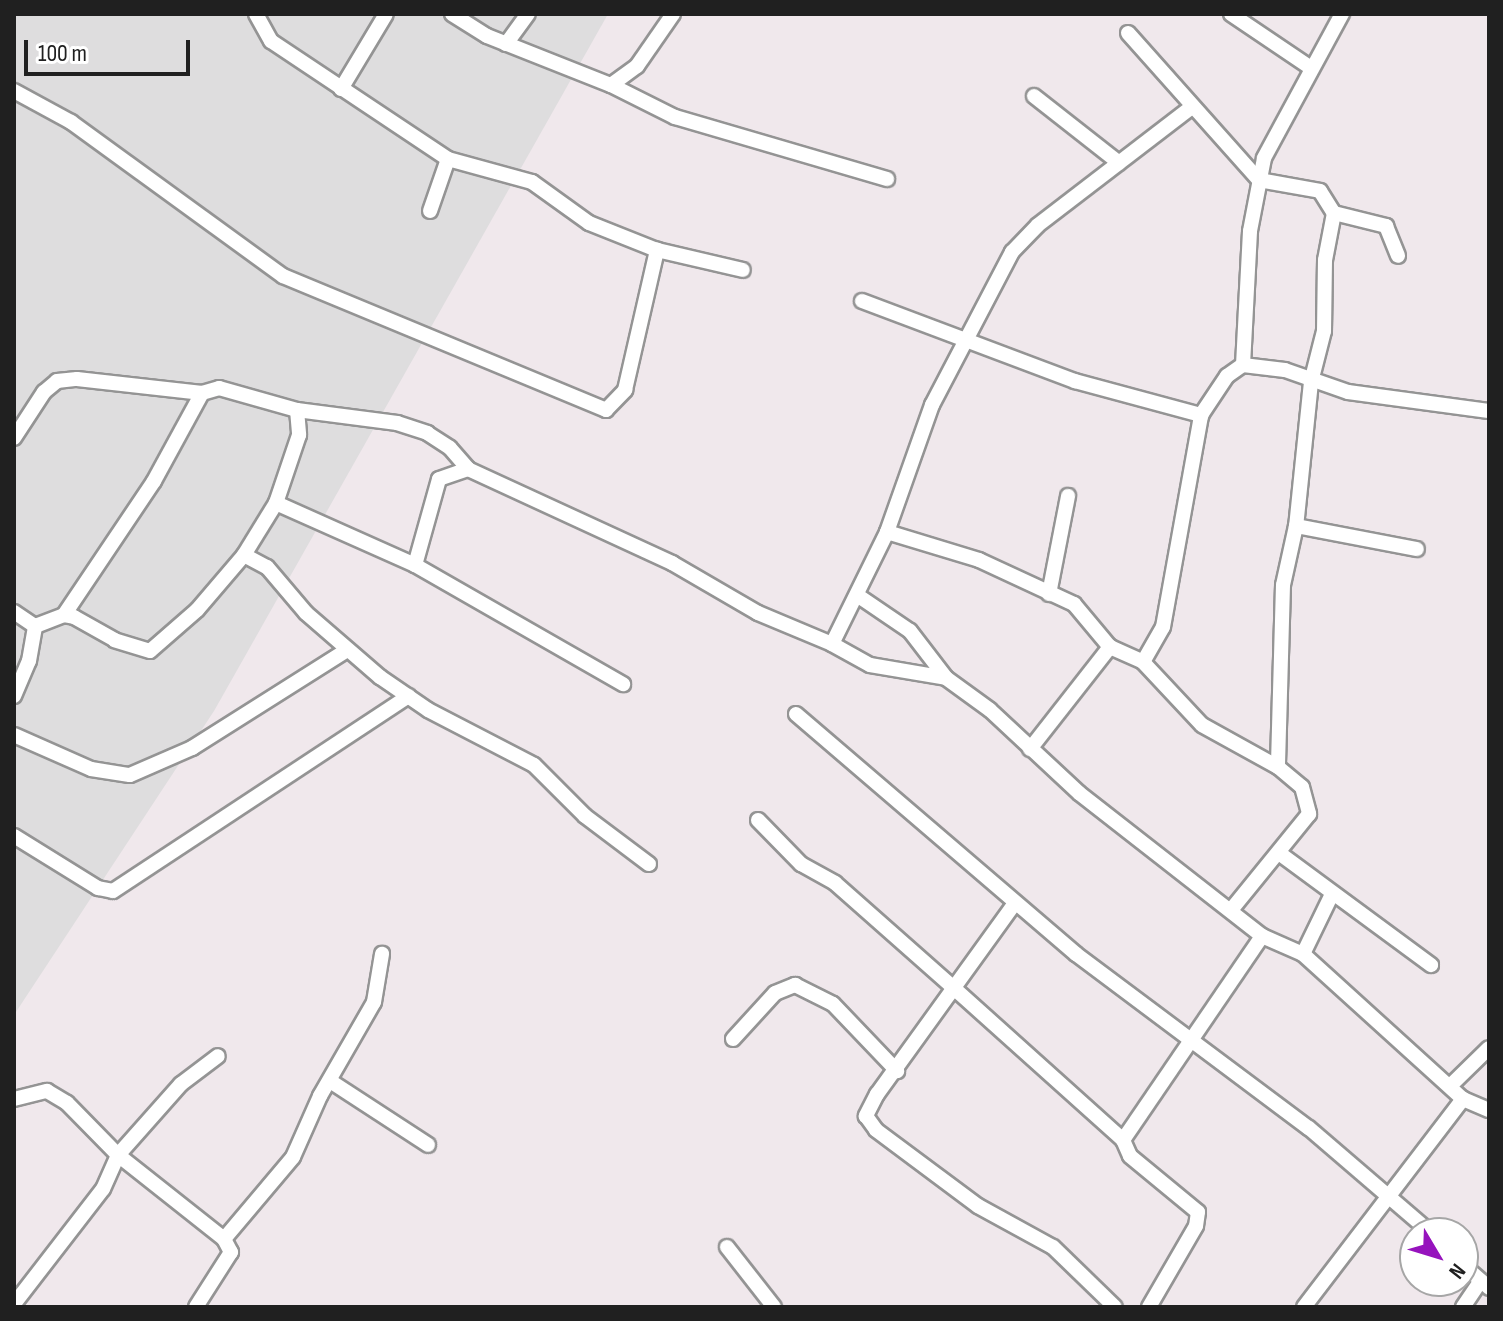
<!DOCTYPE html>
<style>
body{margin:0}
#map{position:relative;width:1503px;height:1321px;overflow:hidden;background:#f0e8ec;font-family:"Sofia Sans Condensed",sans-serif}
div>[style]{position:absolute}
.residential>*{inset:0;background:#deddde}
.roads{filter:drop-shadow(2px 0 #949494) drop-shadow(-2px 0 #949494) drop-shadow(0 2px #949494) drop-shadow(0 -2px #949494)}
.street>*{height:14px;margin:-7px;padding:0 7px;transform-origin:7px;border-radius:7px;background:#fff}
span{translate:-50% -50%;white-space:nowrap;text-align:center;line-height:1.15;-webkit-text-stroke:7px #fff;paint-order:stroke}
.frame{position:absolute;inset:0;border:16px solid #202020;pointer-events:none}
.north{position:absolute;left:1399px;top:1217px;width:80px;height:80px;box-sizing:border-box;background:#fff;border:2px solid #a6a6a6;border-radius:50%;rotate:128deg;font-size:22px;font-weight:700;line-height:32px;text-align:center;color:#202020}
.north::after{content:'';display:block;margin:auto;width:28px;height:36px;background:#9613bd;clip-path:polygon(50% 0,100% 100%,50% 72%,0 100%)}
.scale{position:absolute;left:24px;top:40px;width:166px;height:36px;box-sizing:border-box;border:4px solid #202020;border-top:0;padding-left:10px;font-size:24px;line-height:28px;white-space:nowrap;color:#202020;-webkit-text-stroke:6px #fff;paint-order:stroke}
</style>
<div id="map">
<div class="residential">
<i style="clip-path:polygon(14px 14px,608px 14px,214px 711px,14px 1015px)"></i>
</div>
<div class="roads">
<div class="street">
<i style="left:256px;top:14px;width:31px;rotate:61deg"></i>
<i style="left:271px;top:41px;width:213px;rotate:33.7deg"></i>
<i style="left:448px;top:159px;width:87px;rotate:15.3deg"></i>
<i style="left:532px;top:182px;width:70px;rotate:35.7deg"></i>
<i style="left:589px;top:223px;width:73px;rotate:21.7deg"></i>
<i style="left:657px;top:250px;width:88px;rotate:13.1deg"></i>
<i style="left:452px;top:14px;width:41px;rotate:32.2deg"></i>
<i style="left:487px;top:36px;width:133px;rotate:21.6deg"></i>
<i style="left:611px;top:85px;width:32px;rotate:-36deg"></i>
<i style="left:637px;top:66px;width:63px;rotate:-55.3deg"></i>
<i style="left:1231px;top:14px;width:97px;rotate:34deg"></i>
<i style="left:1128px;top:33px;width:197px;rotate:48.3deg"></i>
<i style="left:1259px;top:180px;width:62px;rotate:10.2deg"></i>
<i style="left:1320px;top:191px;width:26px;rotate:58deg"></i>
<i style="left:1334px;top:213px;width:48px;rotate:100.8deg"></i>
<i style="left:1325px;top:260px;width:71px;rotate:90.8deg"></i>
<i style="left:1324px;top:331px;width:53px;rotate:104.3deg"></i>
<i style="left:1311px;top:382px;width:145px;rotate:95.9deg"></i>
<i style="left:1296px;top:526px;width:60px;rotate:102.4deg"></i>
<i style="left:1283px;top:585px;width:182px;rotate:91.6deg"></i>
<i style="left:506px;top:44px;width:37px;rotate:-54deg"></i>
<i style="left:611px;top:85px;width:72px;rotate:26.6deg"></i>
<i style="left:675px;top:117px;width:221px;rotate:16.3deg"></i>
<i style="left:341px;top:89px;width:87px;rotate:-59deg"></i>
<i style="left:14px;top:91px;width:65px;rotate:28.5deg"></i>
<i style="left:71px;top:122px;width:262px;rotate:36deg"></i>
<i style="left:283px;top:276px;width:350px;rotate:22.5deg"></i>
<i style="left:606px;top:410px;width:28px;rotate:-46deg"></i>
<i style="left:625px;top:390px;width:144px;rotate:-77.1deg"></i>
<i style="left:1034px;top:96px;width:108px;rotate:38.2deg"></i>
<i style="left:430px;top:211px;width:55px;rotate:-70.9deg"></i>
<i style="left:1334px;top:213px;width:54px;rotate:14deg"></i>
<i style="left:1386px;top:226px;width:32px;rotate:68deg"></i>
<i style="left:862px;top:301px;width:228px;rotate:20.6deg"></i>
<i style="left:1075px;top:381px;width:131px;rotate:15.1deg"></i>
<i style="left:1243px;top:365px;width:134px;rotate:-87deg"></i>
<i style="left:1250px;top:231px;width:74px;rotate:-79.1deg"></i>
<i style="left:1264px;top:158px;width:164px;rotate:-61.6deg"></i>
<i style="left:297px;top:410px;width:101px;rotate:7.4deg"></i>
<i style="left:397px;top:423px;width:32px;rotate:18deg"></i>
<i style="left:427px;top:433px;width:27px;rotate:33deg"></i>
<i style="left:450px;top:448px;width:28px;rotate:49deg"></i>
<i style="left:14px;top:438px;width:55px;rotate:-56.9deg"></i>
<i style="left:44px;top:392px;width:17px;rotate:-40deg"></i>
<i style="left:57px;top:381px;width:20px;rotate:-6deg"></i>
<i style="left:77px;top:379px;width:126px;rotate:6.4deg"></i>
<i style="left:202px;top:393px;width:18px;rotate:-16deg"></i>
<i style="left:219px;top:388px;width:81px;rotate:15.8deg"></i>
<i style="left:297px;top:410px;width:25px;rotate:85deg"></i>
<i style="left:299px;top:435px;width:72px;rotate:108.7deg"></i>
<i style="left:276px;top:503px;width:61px;rotate:121.6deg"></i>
<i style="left:244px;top:555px;width:72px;rotate:130.5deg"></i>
<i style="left:197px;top:610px;width:62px;rotate:138.9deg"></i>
<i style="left:150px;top:651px;width:37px;rotate:-163deg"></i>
<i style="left:115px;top:640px;width:47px;rotate:-150.7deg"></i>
<i style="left:74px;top:617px;width:10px;rotate:-169deg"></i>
<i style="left:64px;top:615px;width:31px;rotate:159deg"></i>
<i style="left:276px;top:503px;width:152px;rotate:24deg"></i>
<i style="left:415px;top:565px;width:240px;rotate:29.8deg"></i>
<i style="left:1296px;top:526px;width:123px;rotate:10.8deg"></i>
<i style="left:887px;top:532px;width:96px;rotate:16.9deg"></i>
<i style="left:979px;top:560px;width:105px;rotate:24.9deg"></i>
<i style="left:1074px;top:604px;width:56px;rotate:50.1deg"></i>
<i style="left:1110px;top:647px;width:36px;rotate:24deg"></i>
<i style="left:1143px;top:662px;width:86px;rotate:46.9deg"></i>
<i style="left:1202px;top:725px;width:87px;rotate:28.9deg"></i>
<i style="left:1278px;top:767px;width:31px;rotate:40deg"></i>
<i style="left:1302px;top:787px;width:28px;rotate:75deg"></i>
<i style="left:1309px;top:814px;width:124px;rotate:129.1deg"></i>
<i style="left:244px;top:555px;width:26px;rotate:28deg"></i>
<i style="left:267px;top:567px;width:60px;rotate:49.7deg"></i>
<i style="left:306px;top:613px;width:98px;rotate:40.9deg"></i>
<i style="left:380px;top:677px;width:58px;rotate:34.5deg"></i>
<i style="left:428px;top:710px;width:119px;rotate:27.4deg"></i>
<i style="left:534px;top:765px;width:72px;rotate:45deg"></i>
<i style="left:585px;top:816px;width:80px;rotate:36.9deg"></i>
<i style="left:415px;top:565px;width:89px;rotate:-74.4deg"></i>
<i style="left:439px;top:479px;width:31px;rotate:-19deg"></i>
<i style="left:468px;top:469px;width:225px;rotate:24.7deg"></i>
<i style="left:672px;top:563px;width:99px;rotate:30.2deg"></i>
<i style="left:758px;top:613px;width:80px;rotate:22.7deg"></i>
<i style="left:832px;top:644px;width:125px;rotate:-63.8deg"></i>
<i style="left:887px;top:532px;width:135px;rotate:-70.5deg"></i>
<i style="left:932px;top:405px;width:173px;rotate:-62.4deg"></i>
<i style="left:1012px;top:252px;width:37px;rotate:-46deg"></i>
<i style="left:1038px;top:225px;width:194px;rotate:-37.5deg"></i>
<i style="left:1049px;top:594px;width:100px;rotate:-79deg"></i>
<i style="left:857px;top:595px;width:64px;rotate:34.2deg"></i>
<i style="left:910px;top:631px;width:59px;rotate:52.5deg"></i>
<i style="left:946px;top:678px;width:54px;rotate:36deg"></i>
<i style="left:990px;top:710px;width:122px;rotate:43deg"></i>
<i style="left:1079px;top:793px;width:232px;rotate:38deg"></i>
<i style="left:1262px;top:936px;width:45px;rotate:23.7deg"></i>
<i style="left:1303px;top:954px;width:216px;rotate:42.2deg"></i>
<i style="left:1463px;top:1099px;width:28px;rotate:23deg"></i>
<i style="left:14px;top:612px;width:25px;rotate:34deg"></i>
<i style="left:64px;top:615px;width:161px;rotate:-56.1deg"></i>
<i style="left:154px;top:481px;width:100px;rotate:-61.4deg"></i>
<i style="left:832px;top:644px;width:43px;rotate:28.9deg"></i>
<i style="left:870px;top:665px;width:77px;rotate:9.7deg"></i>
<i style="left:1143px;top:662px;width:40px;rotate:-60.3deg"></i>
<i style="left:1163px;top:627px;width:215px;rotate:-79.8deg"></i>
<i style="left:1201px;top:415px;width:47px;rotate:-56.3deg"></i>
<i style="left:1227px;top:376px;width:19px;rotate:-35deg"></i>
<i style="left:1243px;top:365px;width:42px;rotate:6.8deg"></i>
<i style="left:1285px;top:370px;width:67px;rotate:19.2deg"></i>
<i style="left:1348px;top:392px;width:142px;rotate:7.7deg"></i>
<i style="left:14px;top:696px;width:38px;rotate:-67deg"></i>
<i style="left:29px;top:661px;width:36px;rotate:-80deg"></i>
<i style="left:796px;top:714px;width:369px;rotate:40.6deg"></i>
<i style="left:1076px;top:954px;width:291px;rotate:36.8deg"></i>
<i style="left:1309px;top:1128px;width:161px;rotate:40.7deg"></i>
<i style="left:14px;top:735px;width:84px;rotate:23.8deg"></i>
<i style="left:91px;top:769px;width:39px;rotate:9deg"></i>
<i style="left:130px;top:775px;width:68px;rotate:-23.5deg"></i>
<i style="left:192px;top:748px;width:183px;rotate:-32.3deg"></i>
<i style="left:1030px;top:749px;width:130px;rotate:-51.9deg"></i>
<i style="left:758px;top:820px;width:62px;rotate:45.7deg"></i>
<i style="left:801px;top:864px;width:39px;rotate:29deg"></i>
<i style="left:835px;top:883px;width:162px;rotate:41.5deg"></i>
<i style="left:956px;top:990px;width:224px;rotate:41.9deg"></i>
<i style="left:1123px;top:1140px;width:17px;rotate:66deg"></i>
<i style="left:1130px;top:1156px;width:88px;rotate:39.5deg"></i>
<i style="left:1198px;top:1212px;width:14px;rotate:98deg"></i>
<i style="left:1196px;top:1226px;width:94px;rotate:120.1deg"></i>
<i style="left:14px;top:836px;width:99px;rotate:31.8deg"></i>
<i style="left:98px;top:888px;width:15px;rotate:11deg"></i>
<i style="left:113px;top:891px;width:354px;rotate:-33.4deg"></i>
<i style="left:1279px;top:853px;width:189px;rotate:36.4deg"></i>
<i style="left:1015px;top:903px;width:236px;rotate:125.8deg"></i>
<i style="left:877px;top:1094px;width:25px;rotate:117deg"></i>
<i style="left:866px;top:1116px;width:17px;rotate:54deg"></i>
<i style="left:876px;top:1130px;width:127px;rotate:36.7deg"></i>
<i style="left:978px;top:1206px;width:85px;rotate:28.7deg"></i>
<i style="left:1053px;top:1247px;width:86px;rotate:44.1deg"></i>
<i style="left:1303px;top:954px;width:67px;rotate:-64.2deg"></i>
<i style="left:733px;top:1039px;width:62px;rotate:-47.6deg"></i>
<i style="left:775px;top:993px;width:22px;rotate:-22deg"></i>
<i style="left:795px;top:985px;width:42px;rotate:26.6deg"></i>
<i style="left:833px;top:1004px;width:93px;rotate:46.3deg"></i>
<i style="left:330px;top:1081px;width:117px;rotate:33.1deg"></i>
<i style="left:1450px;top:1086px;width:54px;rotate:-44.3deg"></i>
<i style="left:14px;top:1099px;width:34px;rotate:-14deg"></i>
<i style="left:47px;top:1091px;width:23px;rotate:31deg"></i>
<i style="left:67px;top:1103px;width:73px;rotate:45.6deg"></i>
<i style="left:118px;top:1155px;width:135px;rotate:38.4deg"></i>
<i style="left:224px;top:1239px;width:15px;rotate:62deg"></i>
<i style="left:231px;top:1252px;width:65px;rotate:122.5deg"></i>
<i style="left:1123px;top:1140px;width:247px;rotate:-55.7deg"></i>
<i style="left:224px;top:1239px;width:107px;rotate:-49.9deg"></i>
<i style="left:293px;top:1157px;width:67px;rotate:-66.1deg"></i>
<i style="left:320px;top:1096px;width:108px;rotate:-60.1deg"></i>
<i style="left:374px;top:1002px;width:49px;rotate:-80.5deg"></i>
<i style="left:727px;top:1247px;width:76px;rotate:51.9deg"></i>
<i style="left:1463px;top:1265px;width:35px;rotate:41deg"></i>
<i style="left:14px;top:1304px;width:145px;rotate:-52.3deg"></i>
<i style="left:103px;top:1189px;width:37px;rotate:-66deg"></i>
<i style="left:118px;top:1155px;width:95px;rotate:-48.4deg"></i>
<i style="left:181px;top:1084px;width:46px;rotate:-37.1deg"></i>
<i style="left:1304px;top:1307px;width:262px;rotate:-52.6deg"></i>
<i style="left:1463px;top:1307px;width:30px;rotate:-56deg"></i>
</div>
</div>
<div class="frame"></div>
<div class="north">N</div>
<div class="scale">100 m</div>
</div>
